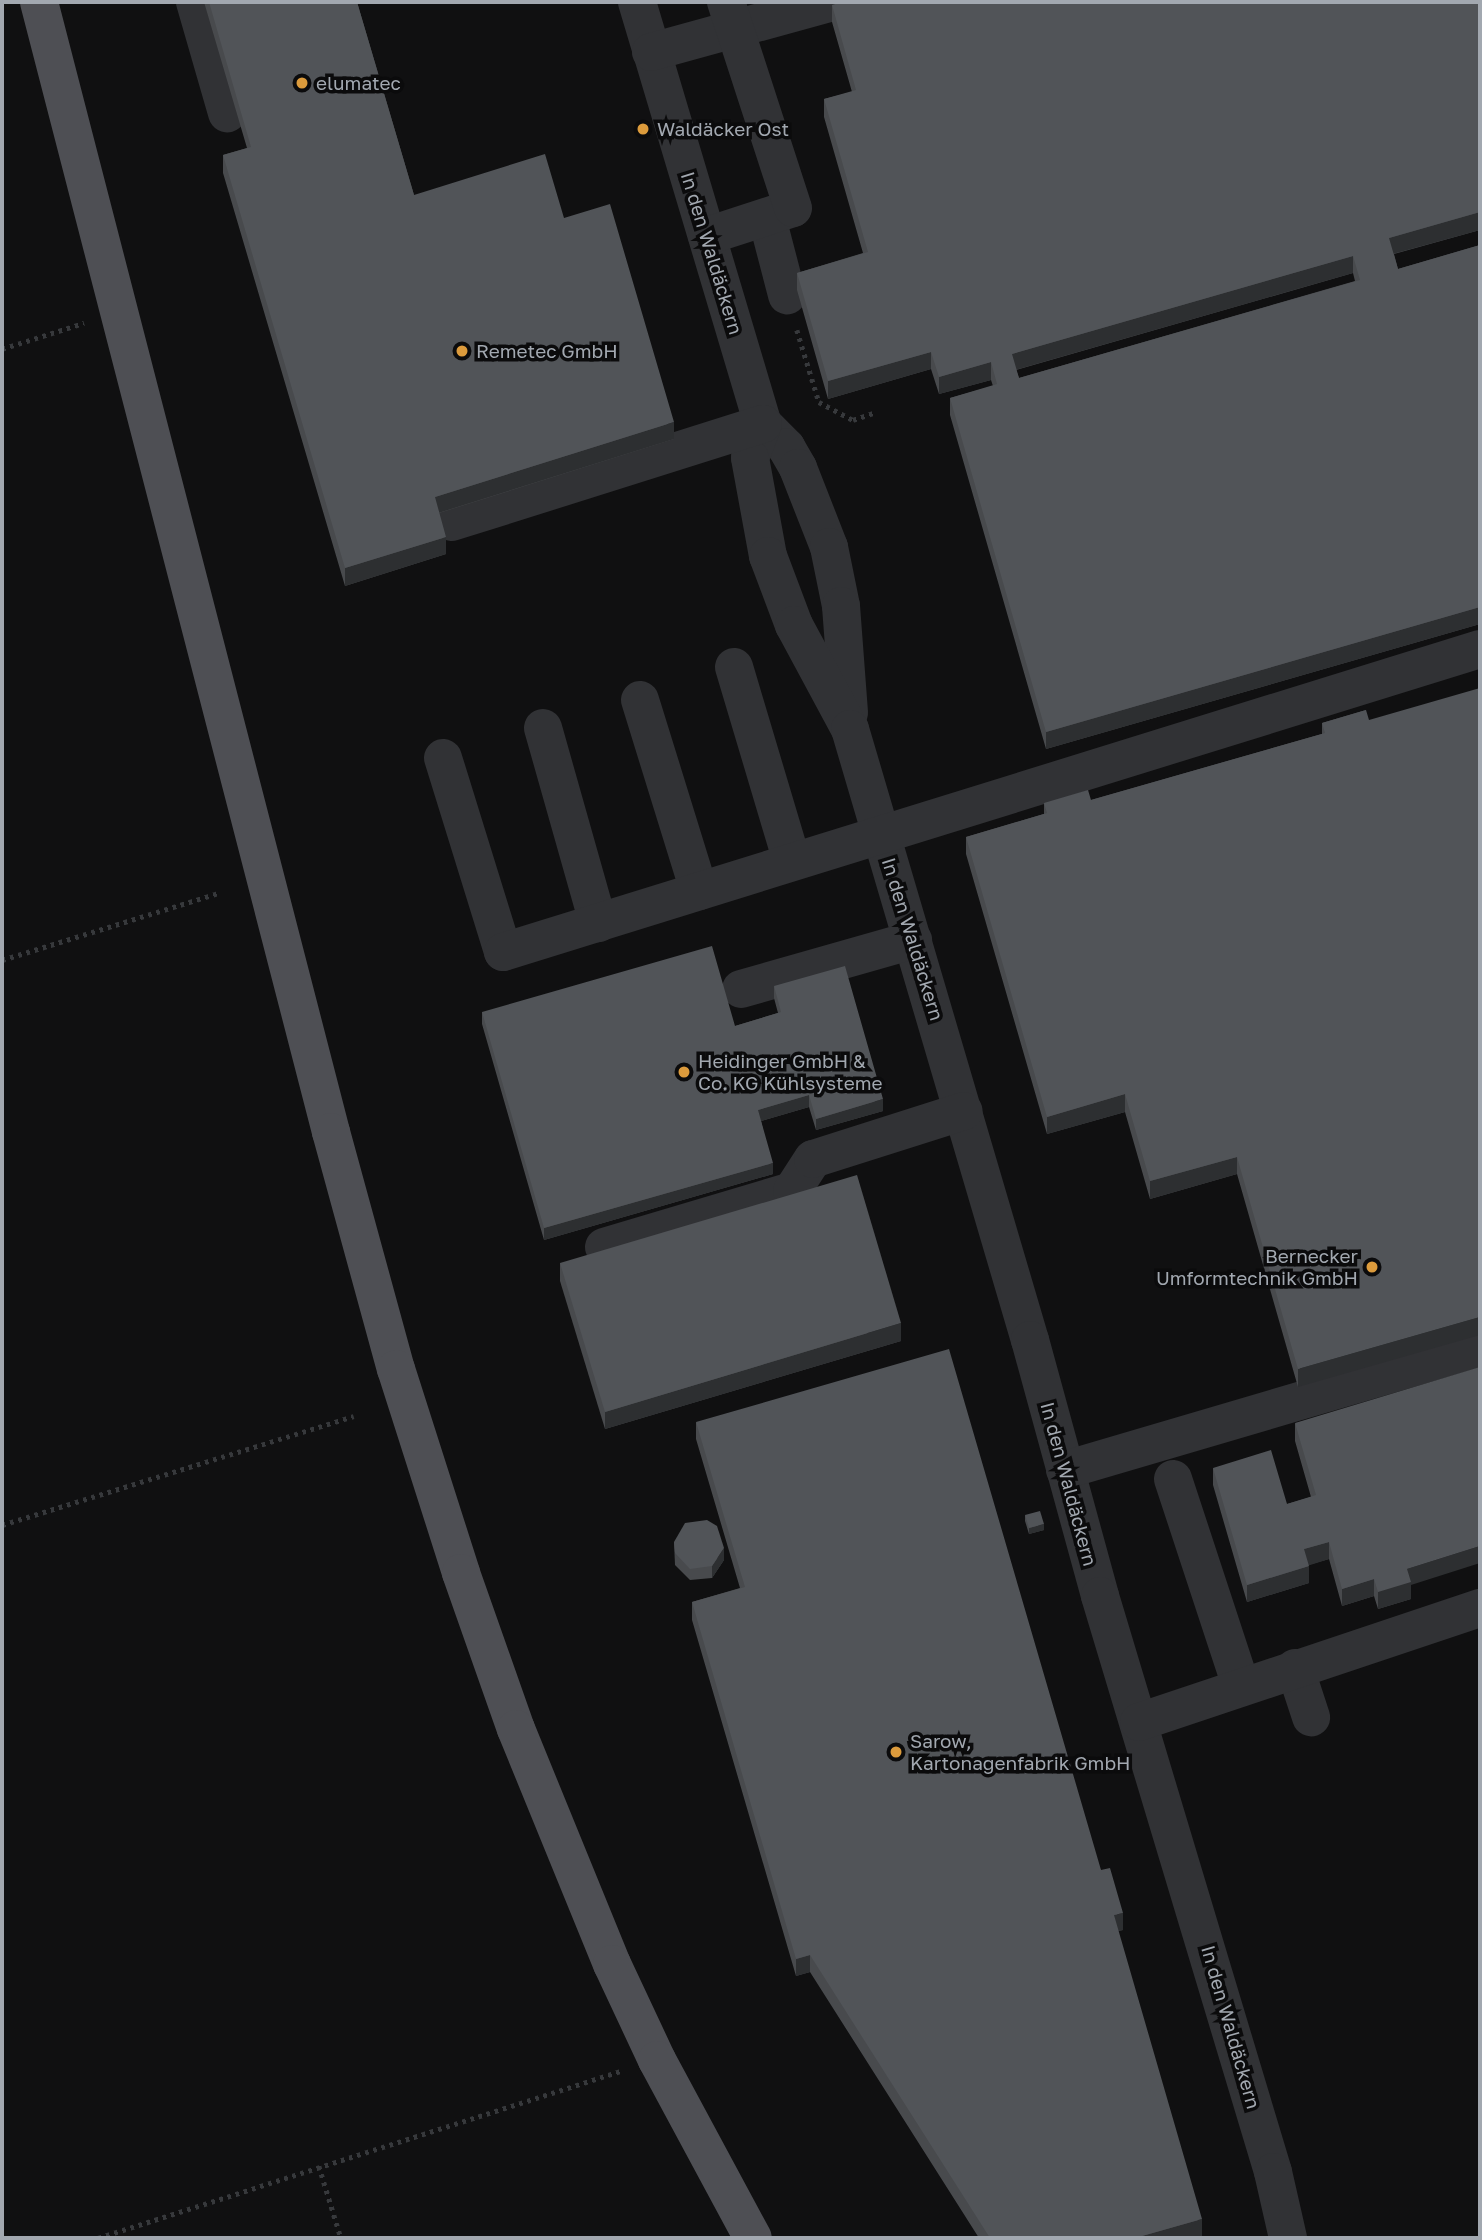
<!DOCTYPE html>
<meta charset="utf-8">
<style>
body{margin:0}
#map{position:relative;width:1482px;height:2240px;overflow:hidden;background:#101011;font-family:"Golos Text",sans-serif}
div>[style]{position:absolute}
.path>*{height:4.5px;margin-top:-2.25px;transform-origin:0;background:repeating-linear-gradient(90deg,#37393c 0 3.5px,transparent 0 8.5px)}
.minor>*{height:38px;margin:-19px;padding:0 19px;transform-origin:19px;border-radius:19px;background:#313235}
.major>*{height:38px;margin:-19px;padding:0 19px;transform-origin:19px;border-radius:19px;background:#4e4f54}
.wall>*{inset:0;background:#484a4d}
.shaded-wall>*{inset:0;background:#2d2f31}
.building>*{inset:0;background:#515458}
.dots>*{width:19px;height:19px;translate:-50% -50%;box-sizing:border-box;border:4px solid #0b0b0c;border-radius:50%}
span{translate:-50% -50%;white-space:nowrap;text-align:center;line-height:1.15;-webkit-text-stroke:7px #0b0b0c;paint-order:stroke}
.poi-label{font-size:19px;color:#a2a8b0}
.left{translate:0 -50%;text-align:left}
.right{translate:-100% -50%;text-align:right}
.street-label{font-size:19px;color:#a2a8b0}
.frame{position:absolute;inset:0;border:4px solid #a2a8b0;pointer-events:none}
</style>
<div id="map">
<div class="path">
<i style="left:797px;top:330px;width:75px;rotate:73deg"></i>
<i style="left:819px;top:402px;width:38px;rotate:28deg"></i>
<i style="left:853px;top:420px;width:21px;rotate:-19deg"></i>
<i style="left:2px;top:349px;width:86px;rotate:-17.6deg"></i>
<i style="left:2px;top:960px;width:227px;rotate:-17.2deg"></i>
<i style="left:2px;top:1525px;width:368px;rotate:-17.2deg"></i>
<i style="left:319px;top:2166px;width:75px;rotate:73deg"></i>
<i style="left:98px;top:2238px;width:549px;rotate:-17.71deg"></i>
</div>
<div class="minor">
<i style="left:195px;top:2px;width:116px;rotate:73.9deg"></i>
<i style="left:637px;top:2px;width:440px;rotate:73.4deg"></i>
<i style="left:763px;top:424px;width:33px;rotate:45deg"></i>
<i style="left:786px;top:447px;width:24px;rotate:60deg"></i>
<i style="left:798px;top:468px;width:85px;rotate:68.6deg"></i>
<i style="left:829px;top:547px;width:60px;rotate:78.5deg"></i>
<i style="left:841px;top:606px;width:107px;rotate:85.7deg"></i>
<i style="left:651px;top:52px;width:188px;rotate:-15.4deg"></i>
<i style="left:767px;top:218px;width:80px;rotate:75.4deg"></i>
<i style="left:707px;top:236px;width:90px;rotate:-18deg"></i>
<i style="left:793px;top:208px;width:217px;rotate:-108deg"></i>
<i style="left:763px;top:424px;width:36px;rotate:111deg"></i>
<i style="left:750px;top:458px;width:100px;rotate:79.6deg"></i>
<i style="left:768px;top:556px;width:74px;rotate:69.4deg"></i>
<i style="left:794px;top:625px;width:118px;rotate:61.7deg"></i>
<i style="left:850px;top:729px;width:637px;rotate:73.59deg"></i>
<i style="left:1030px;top:1340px;width:265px;rotate:74.7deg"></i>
<i style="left:1100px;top:1596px;width:601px;rotate:73.28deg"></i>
<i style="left:1273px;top:2172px;width:68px;rotate:77.2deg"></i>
<i style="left:452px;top:522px;width:326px;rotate:-17.5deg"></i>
<i style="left:734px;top:667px;width:203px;rotate:73.4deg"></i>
<i style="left:640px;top:700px;width:200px;rotate:72.8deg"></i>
<i style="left:543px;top:728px;width:203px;rotate:74.2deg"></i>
<i style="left:443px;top:758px;width:203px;rotate:72.8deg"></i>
<i style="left:503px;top:952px;width:1023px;rotate:-17.23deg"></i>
<i style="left:741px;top:989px;width:179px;rotate:-15.9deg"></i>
<i style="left:604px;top:1247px;width:196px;rotate:-16.6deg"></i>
<i style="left:792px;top:1191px;width:38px;rotate:-57deg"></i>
<i style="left:813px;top:1159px;width:158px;rotate:-17.6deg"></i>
<i style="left:1065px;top:1470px;width:433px;rotate:-16.4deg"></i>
<i style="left:1173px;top:1479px;width:218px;rotate:71.8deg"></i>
<i style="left:1295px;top:1668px;width:52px;rotate:71.9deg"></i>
<i style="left:1139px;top:1722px;width:360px;rotate:-18.5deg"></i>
</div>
<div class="major">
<i style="left:39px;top:2px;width:1167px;rotate:75.51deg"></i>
<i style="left:331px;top:1132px;width:246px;rotate:74.7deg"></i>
<i style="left:396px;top:1369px;width:214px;rotate:72.3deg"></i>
<i style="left:461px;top:1573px;width:165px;rotate:70.6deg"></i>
<i style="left:516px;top:1729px;width:254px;rotate:67.8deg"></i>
<i style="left:612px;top:1964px;width:106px;rotate:64.9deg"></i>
<i style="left:657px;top:2060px;width:202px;rotate:61.7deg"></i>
</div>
<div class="wall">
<i style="clip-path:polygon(204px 2px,357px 2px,414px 195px,564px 218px,674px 439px,439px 513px,446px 554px,345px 586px,223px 173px,223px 155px,247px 148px)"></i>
<i style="clip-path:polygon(evenodd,1480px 2px,1480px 230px,1394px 254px,1398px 269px,1480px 245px,1480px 624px,1046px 749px,950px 415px,950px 398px,993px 386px,991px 380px,939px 394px,931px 369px,828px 399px,797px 290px,797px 273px,863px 253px,824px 117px,824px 99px,852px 92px,832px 22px,832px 5px,1480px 2px,1353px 273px,1355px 281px,1019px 378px,1016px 370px,1353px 273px)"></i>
<i style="clip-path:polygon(1366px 710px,1298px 1387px,1237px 1174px,1150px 1199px,1125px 1112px,1047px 1134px,966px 854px,966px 837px,1044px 814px,1044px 803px,1091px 800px,1322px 734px,1322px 723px)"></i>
<i style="clip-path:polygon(774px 986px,883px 1111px,816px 1130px,809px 1107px,761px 1121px,773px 1174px,544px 1240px,482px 1024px,482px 1012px,735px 1026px,778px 1013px,774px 998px)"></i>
<i style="clip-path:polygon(560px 1263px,901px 1341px,605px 1429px,560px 1281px)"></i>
<i style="clip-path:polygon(696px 1422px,1101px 1870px,1123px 1930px,1118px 1931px,1202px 2236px,1195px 2238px,979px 2238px,810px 1972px,796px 1976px,692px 1620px,692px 1602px,740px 1588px,696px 1439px)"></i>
<i style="clip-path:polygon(1295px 1423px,1411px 1585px,1411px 1599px,1378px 1609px,1374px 1596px,1342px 1606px,1329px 1559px,1308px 1565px,1309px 1583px,1247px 1602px,1213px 1485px,1213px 1468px,1287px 1504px,1311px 1497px,1295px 1441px)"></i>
<i style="clip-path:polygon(1025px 1515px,1044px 1530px,1029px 1534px,1025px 1521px)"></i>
<i style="clip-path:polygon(674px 1542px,724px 1560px,712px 1578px,690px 1580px,675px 1565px)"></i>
</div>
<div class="shaded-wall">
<i style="clip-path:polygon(1480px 212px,1480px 230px,1389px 255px,1389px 238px)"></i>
<i style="clip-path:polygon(1353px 256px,1353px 273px,1012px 371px,1012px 354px)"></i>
<i style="clip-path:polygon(931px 352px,931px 369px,828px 399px,828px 381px)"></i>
<i style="clip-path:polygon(991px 362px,991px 380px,939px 394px,939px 377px)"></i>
<i style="clip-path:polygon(674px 422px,674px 439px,435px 514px,435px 497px)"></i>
<i style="clip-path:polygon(446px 537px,446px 554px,345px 586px,345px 568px)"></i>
<i style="clip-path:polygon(1480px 607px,1480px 624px,1046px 749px,1046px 732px)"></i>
<i style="clip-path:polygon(1125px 1094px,1125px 1112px,1047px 1134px,1047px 1117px)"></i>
<i style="clip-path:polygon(809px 1095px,809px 1107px,758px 1122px,758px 1110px)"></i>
<i style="clip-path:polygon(883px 1099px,883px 1111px,816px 1130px,816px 1119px)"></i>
<i style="clip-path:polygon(1237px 1157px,1237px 1174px,1150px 1199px,1150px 1181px)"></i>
<i style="clip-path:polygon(773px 1163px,773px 1174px,544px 1240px,544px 1228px)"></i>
<i style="clip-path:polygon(1480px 1317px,1480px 1335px,1298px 1387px,1298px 1369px)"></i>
<i style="clip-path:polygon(901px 1323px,901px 1341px,605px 1429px,605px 1412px)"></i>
<i style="clip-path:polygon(1044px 1524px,1044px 1530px,1029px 1534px,1029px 1528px)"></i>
<i style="clip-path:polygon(1329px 1542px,1329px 1559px,1304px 1567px,1304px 1549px)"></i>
<i style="clip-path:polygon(1480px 1546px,1480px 1563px,1411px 1585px,1411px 1599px,1378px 1609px,1378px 1592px,1407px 1569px)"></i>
<i style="clip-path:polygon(724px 1548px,724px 1560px,712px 1578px,712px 1566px)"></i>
<i style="clip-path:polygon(1309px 1566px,1309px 1583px,1247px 1602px,1247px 1585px)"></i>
<i style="clip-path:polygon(1374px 1579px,1374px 1596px,1342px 1606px,1342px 1589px)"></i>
<i style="clip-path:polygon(1123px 1913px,1123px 1930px,1114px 1932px,1114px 1915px)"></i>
<i style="clip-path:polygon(810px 1955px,810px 1972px,796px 1976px,796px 1959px)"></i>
<i style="clip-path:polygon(1202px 2219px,1202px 2236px,1195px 2238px,1135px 2238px)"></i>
</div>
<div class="building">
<i style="clip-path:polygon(209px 2px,357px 2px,414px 195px,545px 154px,564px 218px,610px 204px,674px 422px,435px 497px,446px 537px,345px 568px,223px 155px,251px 147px)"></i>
<i style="clip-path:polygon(evenodd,842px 2px,1480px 2px,1480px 212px,1389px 238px,1398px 269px,1480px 245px,1480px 607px,1046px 732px,950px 398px,997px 384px,991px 362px,939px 377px,931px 352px,828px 381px,797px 273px,868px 252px,824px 99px,856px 90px,832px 5px,842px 2px,1353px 256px,1360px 280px,1019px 378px,1012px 354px,1353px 256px)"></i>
<i style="clip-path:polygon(1480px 688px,1480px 1317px,1298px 1369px,1237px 1157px,1150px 1181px,1125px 1094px,1047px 1117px,966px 837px,1047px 813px,1044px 803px,1088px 790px,1091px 800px,1325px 733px,1322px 723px,1366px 710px,1369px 720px)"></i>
<i style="clip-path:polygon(712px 946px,735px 1026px,781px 1012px,774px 986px,845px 966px,883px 1099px,816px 1119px,809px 1095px,758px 1110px,773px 1163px,544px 1228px,482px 1012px)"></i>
<i style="clip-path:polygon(857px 1175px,901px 1323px,605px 1412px,560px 1263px)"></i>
<i style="clip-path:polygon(949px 1349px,1101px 1870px,1110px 1868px,1123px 1913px,1114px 1915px,1202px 2219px,1135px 2238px,990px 2238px,810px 1955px,796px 1959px,692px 1602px,745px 1587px,696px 1422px)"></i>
<i style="clip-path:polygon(1480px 1367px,1480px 1546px,1407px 1569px,1411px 1582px,1378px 1592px,1374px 1579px,1342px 1589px,1329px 1542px,1304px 1549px,1309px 1566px,1247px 1585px,1213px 1468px,1271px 1450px,1287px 1504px,1316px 1495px,1295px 1423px)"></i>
<i style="clip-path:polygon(1040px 1511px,1044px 1524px,1029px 1528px,1025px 1515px)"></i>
<i style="clip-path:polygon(707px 1520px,717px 1526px,724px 1548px,712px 1566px,690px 1569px,675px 1553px,674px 1542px,685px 1523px)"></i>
</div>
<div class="dots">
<i style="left:302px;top:83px;background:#dc9b3c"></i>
<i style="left:643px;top:129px;background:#dc9b3c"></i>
<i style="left:462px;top:351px;background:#dc9b3c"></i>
<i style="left:684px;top:1072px;background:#dc9b3c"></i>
<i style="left:1372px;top:1267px;background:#dc9b3c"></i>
<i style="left:896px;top:1752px;background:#dc9b3c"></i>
</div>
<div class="poi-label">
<span class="left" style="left:316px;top:83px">elumatec</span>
<span class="left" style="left:657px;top:129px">Waldäcker Ost</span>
<span class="left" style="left:476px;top:351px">Remetec GmbH</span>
<span class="left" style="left:698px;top:1072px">Heidinger GmbH &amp;<br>Co. KG Kühlsysteme</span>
<span class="right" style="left:1358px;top:1267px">Bernecker<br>Umformtechnik GmbH</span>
<span class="left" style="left:910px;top:1752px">Sarow,<br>Kartonagenfabrik GmbH</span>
</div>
<div class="street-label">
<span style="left:712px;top:253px;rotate:73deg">In den Waldäckern</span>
<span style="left:913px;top:939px;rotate:73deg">In den Waldäckern</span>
<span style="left:1069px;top:1484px;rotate:75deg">In den Waldäckern</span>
<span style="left:1231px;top:2027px;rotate:74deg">In den Waldäckern</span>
</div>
<div class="frame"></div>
</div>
